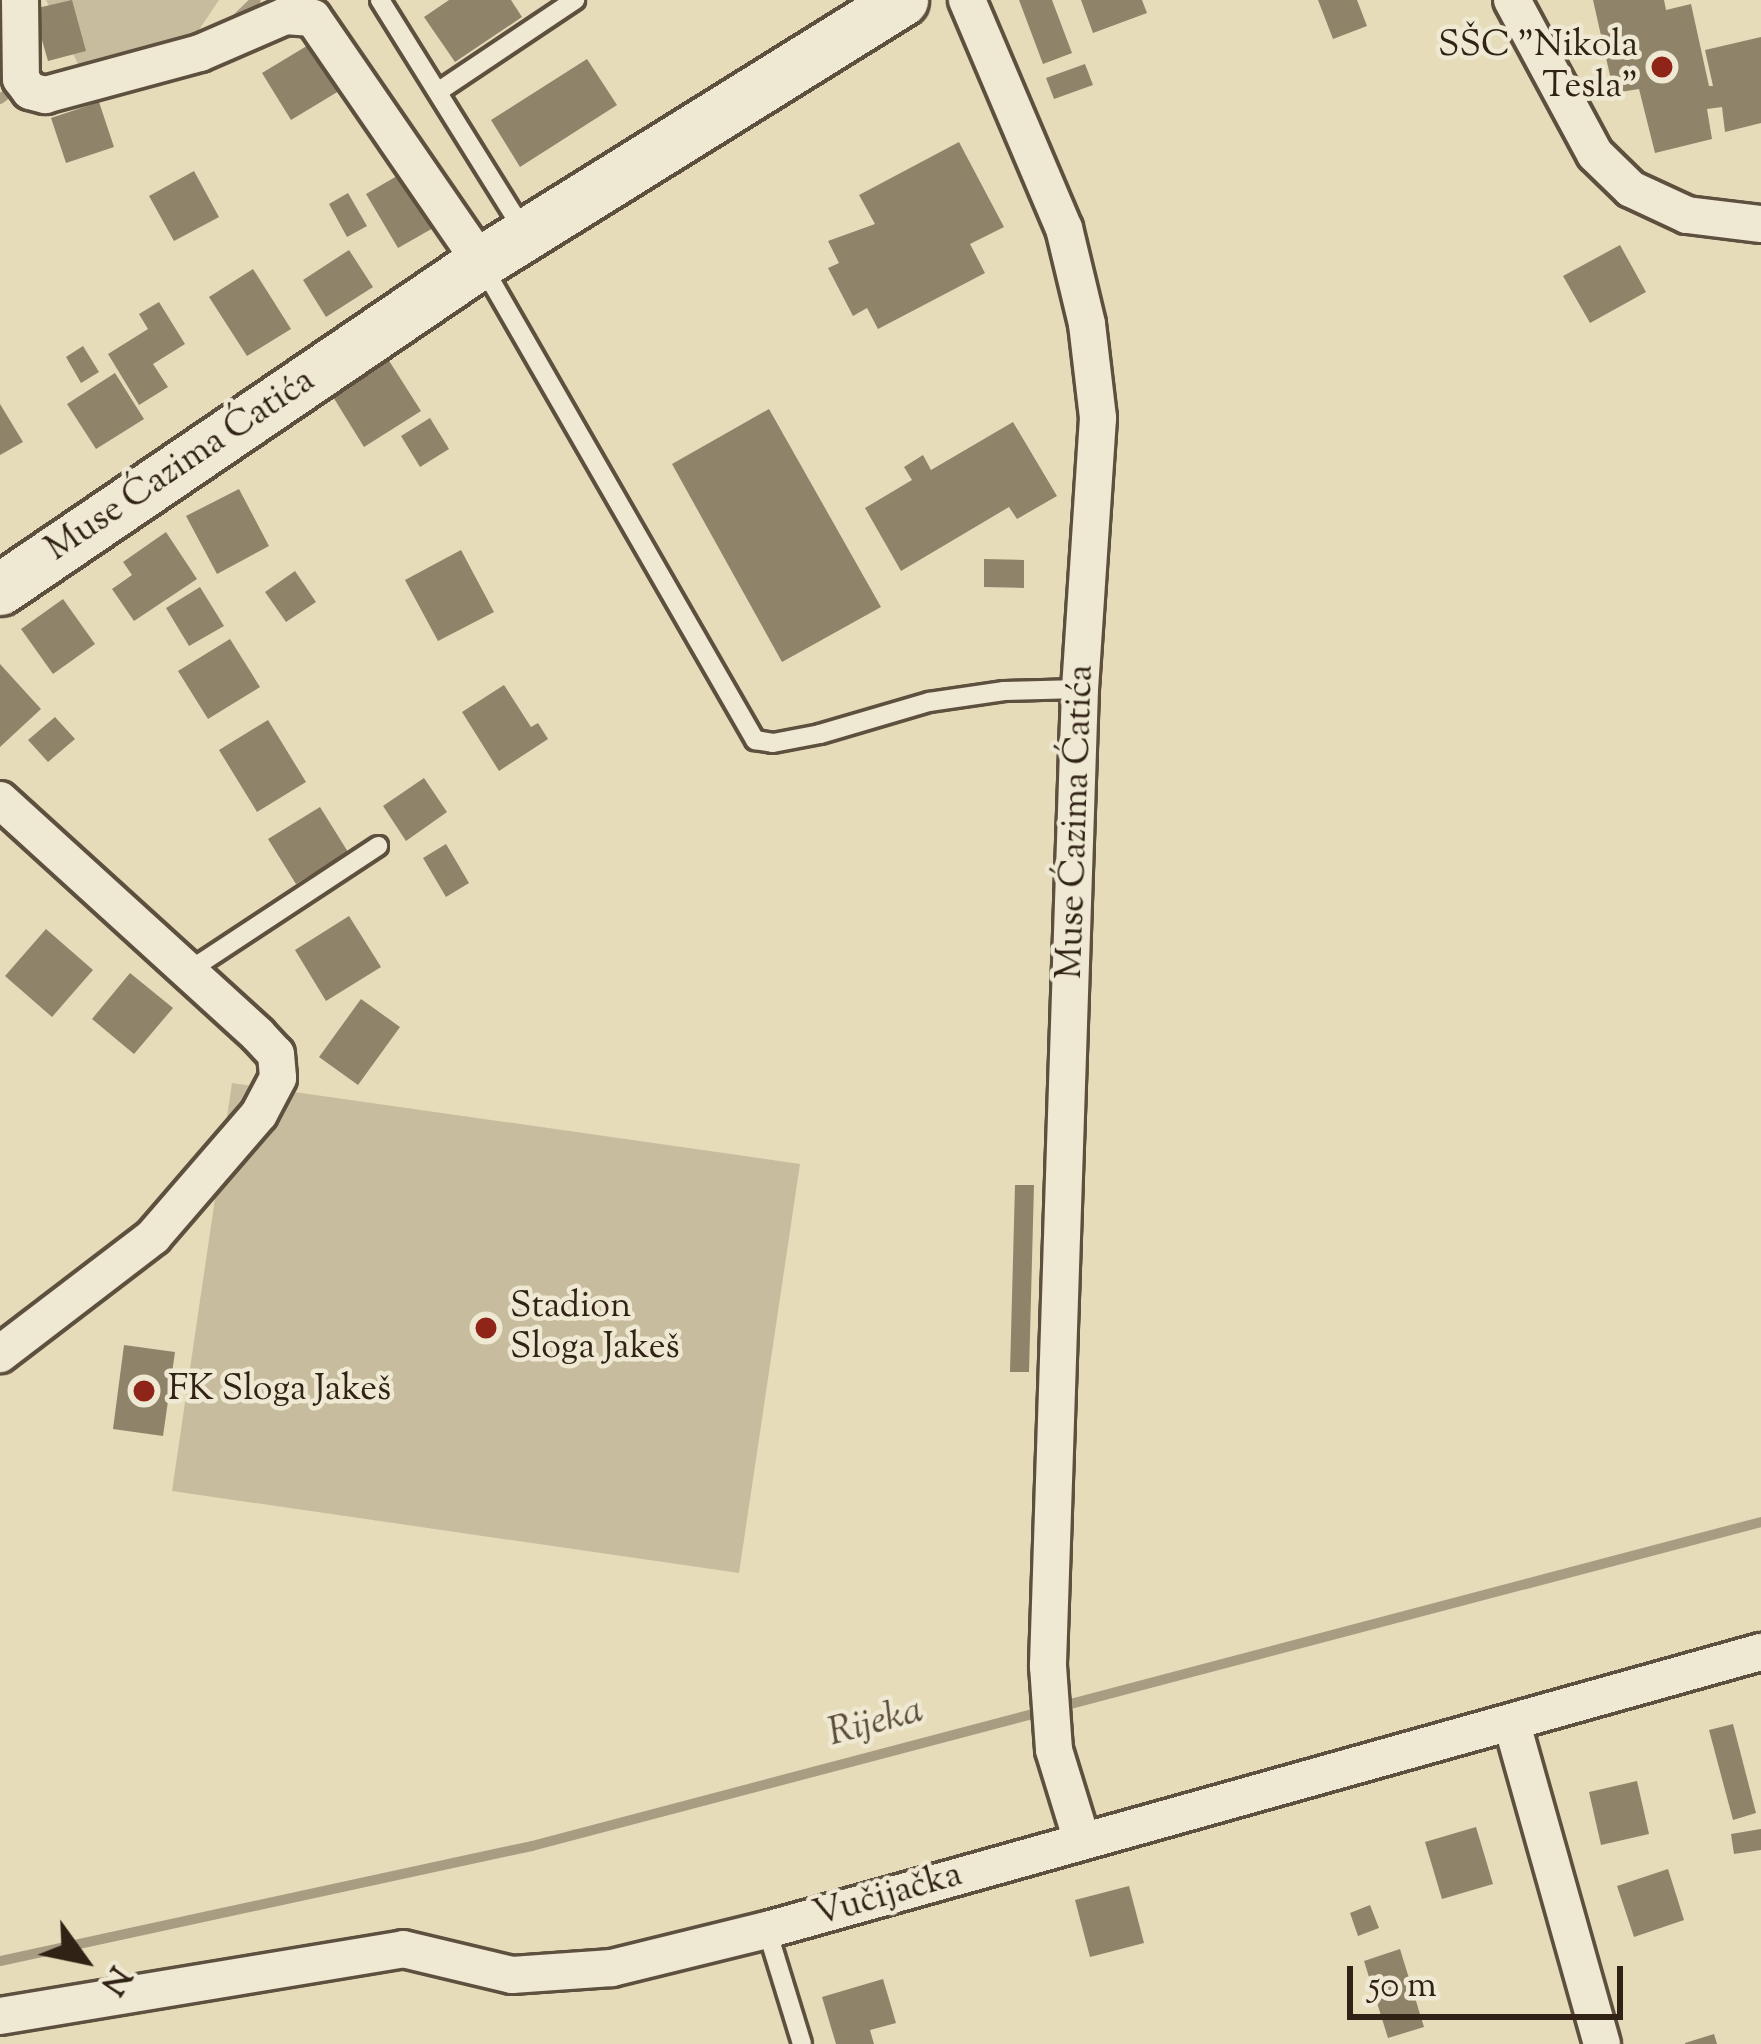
<!DOCTYPE html>
<meta charset="utf-8">
<style>
body{margin:0}
#map{position:relative;width:1761px;height:2044px;overflow:hidden;background:#e6dcba;font-family:"Sorts Mill Goudy",serif}
div>[style]{position:absolute}
.green>*{inset:0;background:#c7bc9e}
.stream>*{height:10px;margin:-5px;padding:0 5px;transform-origin:5px;border-radius:5px;background:#a89d82}
.building>*{inset:0;background:#8f836a}
.roads{filter:drop-shadow(3px 0 #5e503e) drop-shadow(-3px 0 #5e503e) drop-shadow(0 3px #5e503e) drop-shadow(0 -3px #5e503e)}
.lane>*{height:18px;margin:-9px;padding:0 9px;transform-origin:9px;border-radius:9px;background:#efe8d2}
.street>*{height:36px;margin:-18px;padding:0 18px;transform-origin:18px;border-radius:18px;background:#efe8d2}
.secondary>*{height:51px;margin:-25.5px;padding:0 25.5px;transform-origin:25.5px;border-radius:25.5px;background:#efe8d2}
.dots>*{width:33px;height:33px;translate:-50% -50%;box-sizing:border-box;border:6px solid #efe8d2;border-radius:50%}
span{translate:-50% -50%;white-space:nowrap;text-align:center;line-height:1.15;-webkit-text-stroke:9px #efe8d2;paint-order:stroke}
.poi-label{font-size:36px;color:#302214}
.right{translate:-100% -50%;text-align:right}
.left{translate:0 -50%;text-align:left}
.street-label{font-size:36px;color:#302214}
.water-label{font-size:39px;color:#5a4d3a;font-style:italic}
.north{position:absolute;left:24px;top:1900px;width:120px;height:120px;-webkit-text-stroke:9px #efe8d2;paint-order:stroke;rotate:123deg;font-size:33px;font-weight:700;line-height:48px;text-align:center;color:#302214}
.north::after{content:'';display:block;margin:auto;width:42px;height:54px;background:#302214;clip-path:polygon(50% 0,100% 100%,50% 72%,0 100%)}
.scale{position:absolute;left:1347px;top:1966px;width:276px;height:54px;box-sizing:border-box;border:6px solid #302214;border-top:0;padding-left:15px;font-size:36px;line-height:42px;white-space:nowrap;color:#302214;-webkit-text-stroke:9px #efe8d2;paint-order:stroke}
</style>
<div id="map">
<div class="green">
<i style="clip-path:polygon(46px 0,219px 0,174px 67px,83px 74px)"></i>
<i style="clip-path:polygon(232px 1083px,800px 1164px,739px 1573px,172px 1491px)"></i>
</div>
<div class="stream">
<i style="left:232px;top:23px;width:33px;rotate:-44deg"></i>
<i style="left:0;top:99px;width:5px;rotate:-37deg"></i>
<i style="left:0;top:1961px;width:544px;rotate:-12.2deg"></i>
<i style="left:532px;top:1846px;width:1271px;rotate:-14.77deg"></i>
</div>
<div class="building">
<i style="clip-path:polygon(72px 0,86px 51px,48px 61px,33px 9px)"></i>
<i style="clip-path:polygon(449px 0,511px 0,522px 17px,455px 62px,424px 17px)"></i>
<i style="clip-path:polygon(1019px 0,1052px 0,1072px 53px,1043px 64px)"></i>
<i style="clip-path:polygon(1081px 0,1142px 0,1147px 13px,1093px 33px)"></i>
<i style="clip-path:polygon(1318px 0,1357px 0,1367px 26px,1333px 39px)"></i>
<i style="clip-path:polygon(1593px 0,1664px 0,1666px 10px,1691px 4px,1709px 86px,1713px 86px,1705px 50px,1761px 37px,1761px 123px,1725px 132px,1722px 107px,1707px 109px,1712px 139px,1655px 153px,1639px 89px,1614px 93px)"></i>
<i style="clip-path:polygon(310px 44px,339px 91px,291px 120px,262px 73px)"></i>
<i style="clip-path:polygon(587px 59px,617px 105px,520px 167px,491px 120px)"></i>
<i style="clip-path:polygon(1085px 64px,1093px 85px,1054px 99px,1046px 78px)"></i>
<i style="clip-path:polygon(99px 102px,114px 147px,66px 163px,51px 118px)"></i>
<i style="clip-path:polygon(959px 142px,1004px 227px,970px 244px,985px 273px,878px 329px,867px 308px,853px 316px,828px 268px,839px 263px,828px 241px,875px 224px,859px 195px)"></i>
<i style="clip-path:polygon(409px 169px,442px 223px,398px 248px,366px 194px)"></i>
<i style="clip-path:polygon(194px 171px,219px 217px,174px 241px,149px 196px)"></i>
<i style="clip-path:polygon(348px 193px,367px 226px,347px 237px,329px 204px)"></i>
<i style="clip-path:polygon(1620px 245px,1646px 292px,1590px 323px,1563px 276px)"></i>
<i style="clip-path:polygon(349px 250px,373px 287px,326px 317px,303px 280px)"></i>
<i style="clip-path:polygon(253px 269px,291px 329px,247px 356px,209px 297px)"></i>
<i style="clip-path:polygon(159px 302px,185px 344px,153px 364px,168px 387px,139px 405px,108px 354px,148px 329px,139px 314px)"></i>
<i style="clip-path:polygon(83px 346px,99px 372px,81px 383px,66px 357px)"></i>
<i style="clip-path:polygon(386px 356px,421px 411px,364px 447px,330px 392px)"></i>
<i style="clip-path:polygon(115px 373px,144px 419px,96px 449px,67px 404px)"></i>
<i style="clip-path:polygon(0 404px,23px 442px,0 455px)"></i>
<i style="clip-path:polygon(769px 409px,881px 607px,782px 662px,672px 464px)"></i>
<i style="clip-path:polygon(430px 418px,449px 449px,420px 467px,401px 436px)"></i>
<i style="clip-path:polygon(1013px 422px,1057px 496px,1017px 519px,1009px 507px,901px 571px,865px 508px,912px 480px,904px 467px,923px 455px,931px 470px)"></i>
<i style="clip-path:polygon(239px 489px,269px 546px,217px 574px,186px 516px)"></i>
<i style="clip-path:polygon(166px 532px,197px 579px,134px 621px,112px 589px,132px 575px,123px 562px)"></i>
<i style="clip-path:polygon(461px 550px,494px 612px,438px 641px,405px 580px)"></i>
<i style="clip-path:polygon(984px 559px,1024px 560px,1024px 588px,984px 587px)"></i>
<i style="clip-path:polygon(295px 571px,316px 602px,286px 622px,265px 592px)"></i>
<i style="clip-path:polygon(200px 587px,224px 626px,189px 646px,166px 608px)"></i>
<i style="clip-path:polygon(63px 599px,95px 644px,53px 674px,21px 629px)"></i>
<i style="clip-path:polygon(230px 639px,260px 687px,208px 719px,178px 671px)"></i>
<i style="clip-path:polygon(0 664px,41px 709px,0 747px)"></i>
<i style="clip-path:polygon(504px 685px,531px 727px,538px 723px,548px 739px,499px 771px,462px 712px)"></i>
<i style="clip-path:polygon(55px 717px,75px 739px,48px 762px,28px 740px)"></i>
<i style="clip-path:polygon(268px 720px,306px 782px,257px 812px,219px 750px)"></i>
<i style="clip-path:polygon(424px 778px,447px 812px,406px 841px,383px 806px)"></i>
<i style="clip-path:polygon(320px 807px,348px 852px,296px 884px,268px 839px)"></i>
<i style="clip-path:polygon(446px 844px,469px 883px,446px 897px,423px 858px)"></i>
<i style="clip-path:polygon(349px 916px,381px 967px,326px 1001px,295px 950px)"></i>
<i style="clip-path:polygon(46px 929px,93px 970px,52px 1017px,5px 976px)"></i>
<i style="clip-path:polygon(130px 973px,173px 1008px,134px 1054px,92px 1019px)"></i>
<i style="clip-path:polygon(361px 999px,400px 1027px,358px 1085px,319px 1057px)"></i>
<i style="clip-path:polygon(1015px 1185px,1034px 1185px,1029px 1372px,1010px 1372px)"></i>
<i style="clip-path:polygon(124px 1345px,175px 1352px,163px 1436px,113px 1429px)"></i>
<i style="clip-path:polygon(1733px 1724px,1756px 1813px,1733px 1820px,1709px 1730px)"></i>
<i style="clip-path:polygon(1637px 1781px,1649px 1834px,1601px 1845px,1589px 1792px)"></i>
<i style="clip-path:polygon(1476px 1827px,1493px 1884px,1442px 1899px,1425px 1842px)"></i>
<i style="clip-path:polygon(1761px 1829px,1761px 1850px,1734px 1854px,1731px 1834px)"></i>
<i style="clip-path:polygon(1668px 1869px,1684px 1920px,1634px 1937px,1617px 1886px)"></i>
<i style="clip-path:polygon(1129px 1886px,1144px 1943px,1090px 1957px,1075px 1900px)"></i>
<i style="clip-path:polygon(1370px 1905px,1379px 1928px,1358px 1936px,1350px 1913px)"></i>
<i style="clip-path:polygon(1400px 1949px,1424px 2027px,1388px 2038px,1364px 1961px)"></i>
<i style="clip-path:polygon(883px 1979px,896px 2023px,870px 2030px,874px 2044px,836px 2044px,822px 1997px)"></i>
<i style="clip-path:polygon(1714px 2034px,1717px 2044px,1685px 2044px,1685px 2043px)"></i>
</div>
<div class="roads">
<div class="lane">
<i style="left:380px;top:0;width:271px;rotate:58.1deg"></i>
<i style="left:439px;top:91px;width:164px;rotate:-33.8deg"></i>
<i style="left:483px;top:267px;width:546px;rotate:60.1deg"></i>
<i style="left:755px;top:740px;width:18px;rotate:9deg"></i>
<i style="left:773px;top:743px;width:48px;rotate:-10.8deg"></i>
<i style="left:820px;top:734px;width:114px;rotate:-16.4deg"></i>
<i style="left:929px;top:702px;width:76px;rotate:-8.3deg"></i>
<i style="left:1004px;top:691px;width:76px;rotate:-1.5deg"></i>
<i style="left:187px;top:972px;width:229px;rotate:-33.4deg"></i>
<i style="left:767px;top:1930px;width:119px;rotate:72.9deg"></i>
</div>
<div class="street">
<i style="left:20px;top:0;width:79px;rotate:89.3deg"></i>
<i style="left:21px;top:79px;width:15px;rotate:53deg"></i>
<i style="left:30px;top:91px;width:16px;rotate:15deg"></i>
<i style="left:45px;top:95px;width:161px;rotate:-15.2deg"></i>
<i style="left:200px;top:53px;width:93px;rotate:-23.5deg"></i>
<i style="left:285px;top:16px;width:28px;rotate:4deg"></i>
<i style="left:313px;top:18px;width:296px;rotate:55.5deg"></i>
<i style="left:967px;top:0;width:248px;rotate:67deg"></i>
<i style="left:1064px;top:228px;width:99px;rotate:76.5deg"></i>
<i style="left:1087px;top:324px;width:95px;rotate:83.3deg"></i>
<i style="left:1098px;top:418px;width:272px;rotate:93.8deg"></i>
<i style="left:1080px;top:689px;width:978px;rotate:91.88deg"></i>
<i style="left:1048px;top:1666px;width:84px;rotate:85.9deg"></i>
<i style="left:1054px;top:1750px;width:95px;rotate:72.9deg"></i>
<i style="left:1512px;top:0;width:175px;rotate:61.7deg"></i>
<i style="left:1595px;top:154px;width:50px;rotate:44.2deg"></i>
<i style="left:1631px;top:189px;width:62px;rotate:24.9deg"></i>
<i style="left:1687px;top:215px;width:75px;rotate:6.9deg"></i>
<i style="left:0;top:800px;width:349px;rotate:42.3deg"></i>
<i style="left:258px;top:1035px;width:26px;rotate:47deg"></i>
<i style="left:276px;top:1054px;width:24px;rotate:85deg"></i>
<i style="left:278px;top:1078px;width:41px;rotate:117.8deg"></i>
<i style="left:259px;top:1114px;width:162px;rotate:130.8deg"></i>
<i style="left:153px;top:1237px;width:193px;rotate:142.6deg"></i>
<i style="left:1512px;top:1724px;width:332px;rotate:74.3deg"></i>
<i style="left:0;top:2016px;width:409px;rotate:-9.4deg"></i>
<i style="left:403px;top:1949px;width:112px;rotate:13.4deg"></i>
<i style="left:512px;top:1975px;width:100px;rotate:-4deg"></i>
<i style="left:612px;top:1968px;width:160px;rotate:-13.8deg"></i>
<i style="left:767px;top:1930px;width:1032px;rotate:-15.63deg"></i>
</div>
<div class="secondary">
<i style="left:0;top:589px;width:582px;rotate:-34.21deg"></i>
<i style="left:481px;top:262px;width:496px;rotate:-31.9deg"></i>
</div>
</div>
<div class="dots">
<i style="left:1662px;top:67px;background:#8f2418"></i>
<i style="left:486px;top:1328px;background:#8f2418"></i>
<i style="left:144px;top:1391px;background:#8f2418"></i>
</div>
<div class="poi-label">
<span class="right" style="left:1638px;top:67px">SŠC "Nikola<br>Tesla"</span>
<span class="left" style="left:510px;top:1328px">Stadion<br>Sloga Jakeš</span>
<span class="left" style="left:168px;top:1391px">FK Sloga Jakeš</span>
</div>
<div class="street-label">
<span style="left:181px;top:466px;rotate:-34deg">Muse Ćazima Ćatića</span>
<span style="left:1077px;top:822px;rotate:-88deg">Muse Ćazima Ćatića</span>
<span style="left:888px;top:1896px;rotate:-16deg">Vučijačka</span>
</div>
<div class="water-label">
<span style="left:876px;top:1724px;rotate:-15deg">Rijeka</span>
</div>
<div class="north">N</div>
<div class="scale">50 m</div>
</div>
